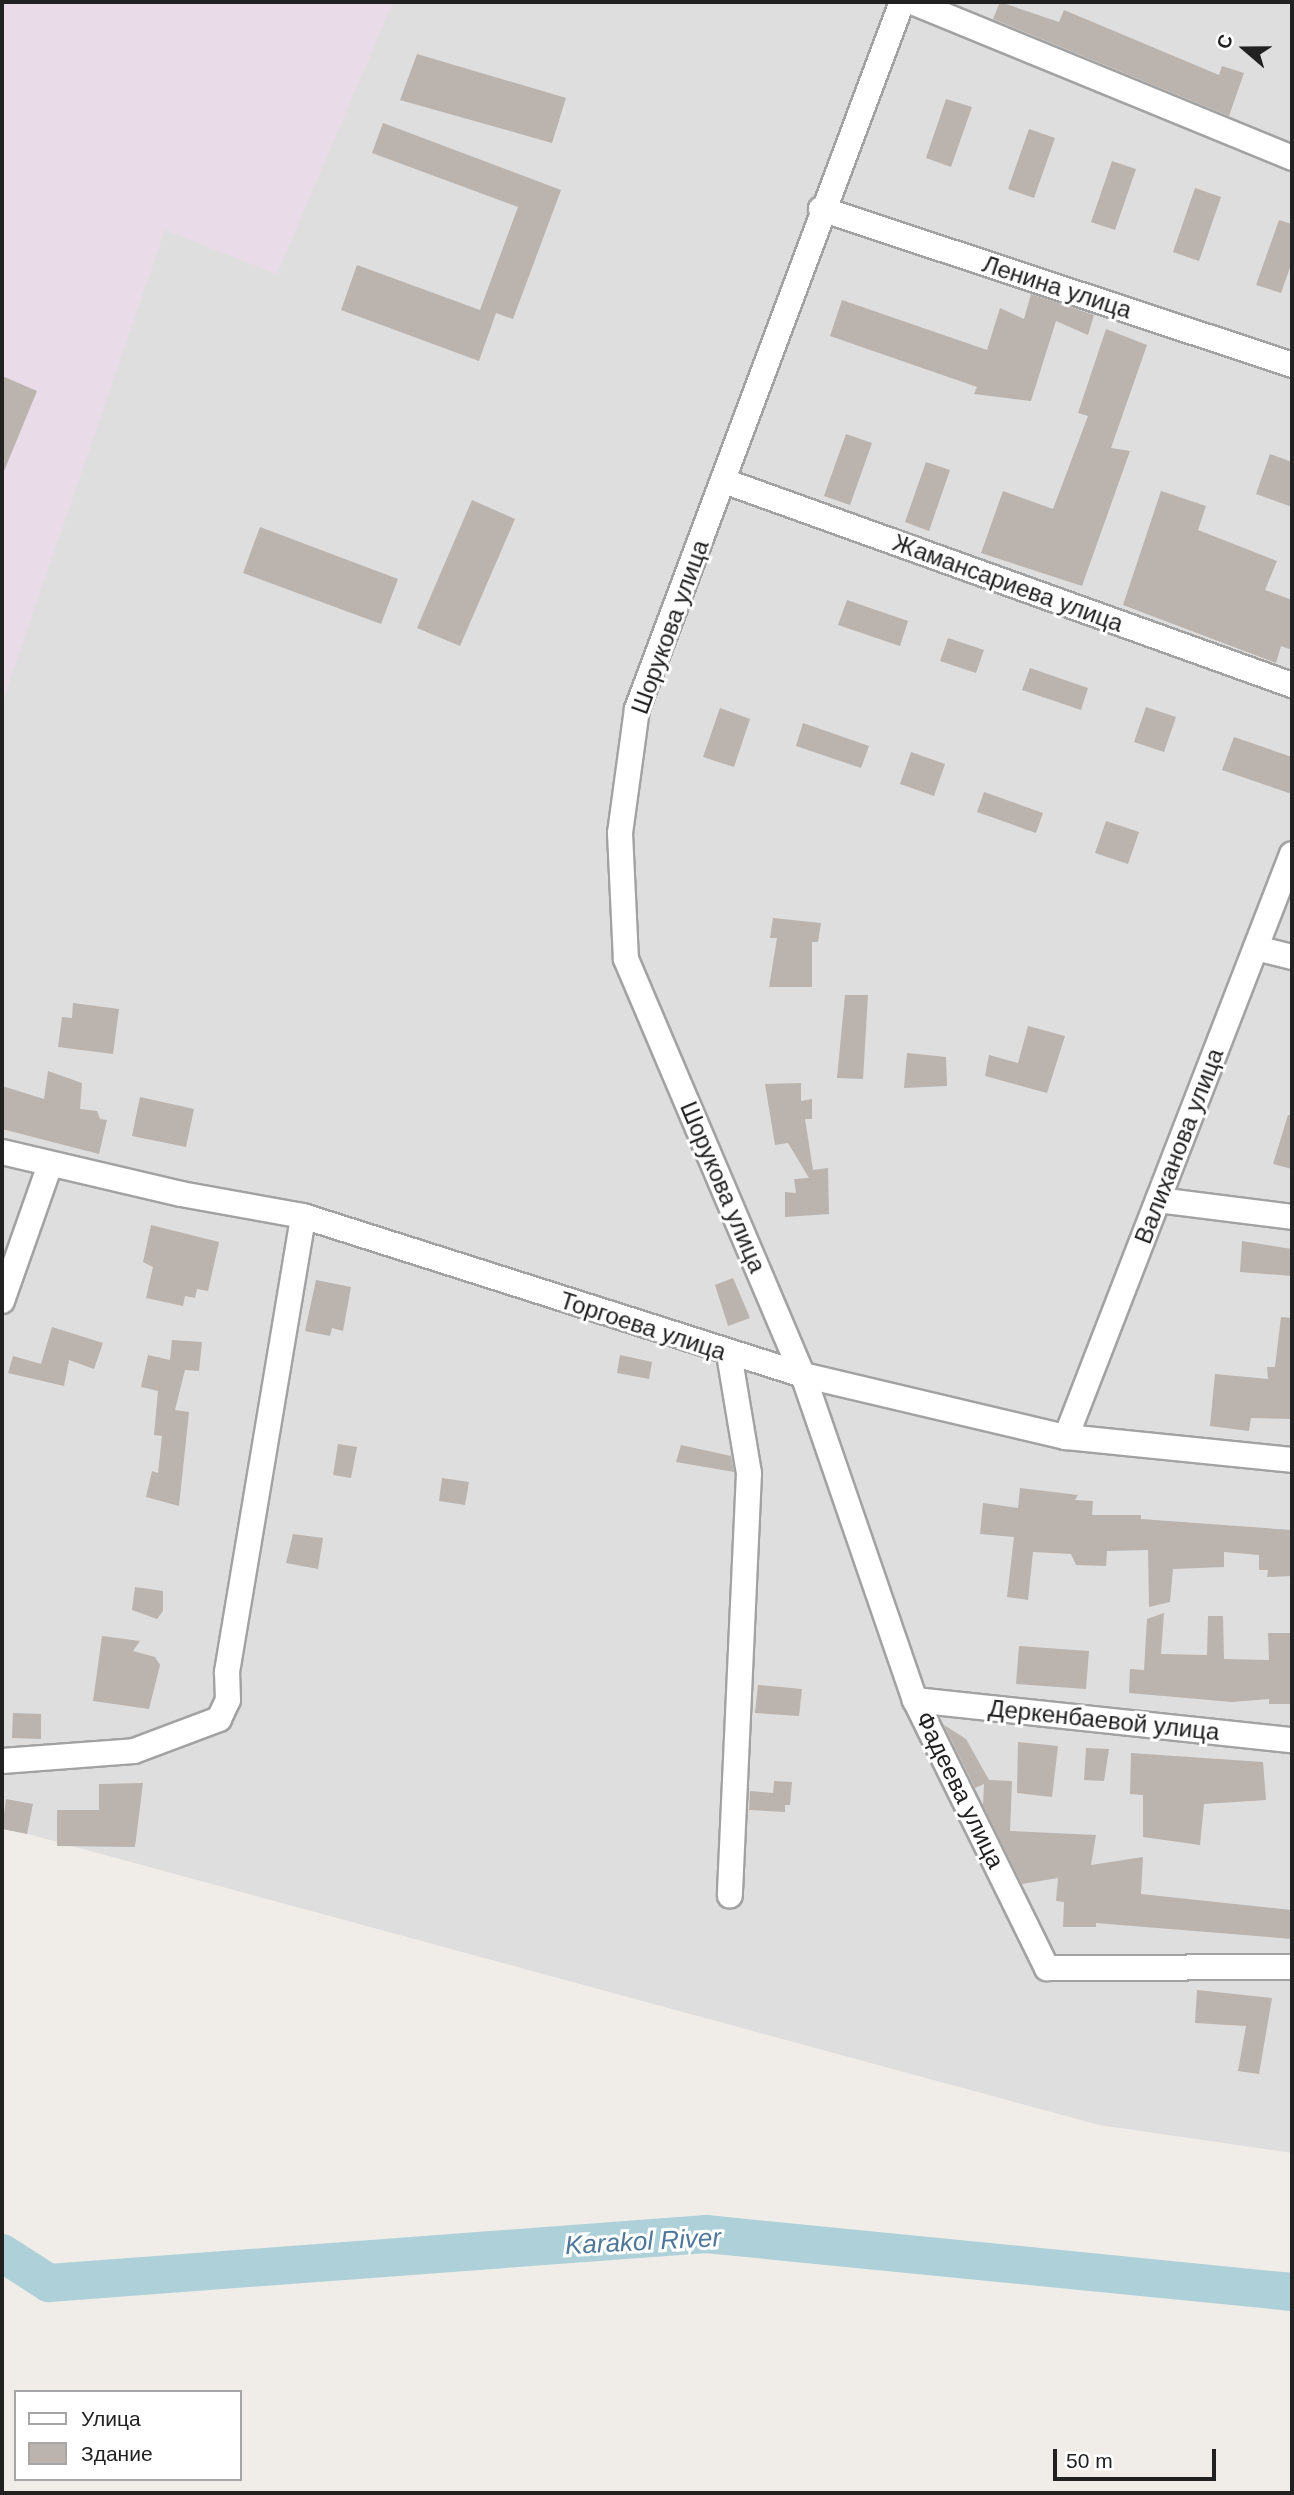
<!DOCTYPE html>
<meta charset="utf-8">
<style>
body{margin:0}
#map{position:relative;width:1294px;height:2495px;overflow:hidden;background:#f0ede9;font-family:Arial,sans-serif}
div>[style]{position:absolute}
.residential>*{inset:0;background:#dfdede}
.industrial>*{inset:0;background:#e9dbe7}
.river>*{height:38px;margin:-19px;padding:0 19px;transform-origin:19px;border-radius:19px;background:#aed1d9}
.building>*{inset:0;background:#bab3ae}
.roads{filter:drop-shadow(2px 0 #a2a2a2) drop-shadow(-2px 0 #a2a2a2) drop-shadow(0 2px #a2a2a2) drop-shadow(0 -2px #a2a2a2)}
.street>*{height:24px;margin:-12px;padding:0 12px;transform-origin:12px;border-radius:12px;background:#fff}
span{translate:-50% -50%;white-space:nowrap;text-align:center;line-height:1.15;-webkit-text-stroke:6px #fff;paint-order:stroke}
.street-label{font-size:24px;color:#212121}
.water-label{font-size:26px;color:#4e779a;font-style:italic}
.frame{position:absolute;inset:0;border:4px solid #212121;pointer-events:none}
.legend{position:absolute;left:14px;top:2390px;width:228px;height:91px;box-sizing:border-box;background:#fff;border:2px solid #a6a6a6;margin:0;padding:9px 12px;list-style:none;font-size:21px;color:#212121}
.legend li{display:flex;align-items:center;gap:14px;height:35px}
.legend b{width:35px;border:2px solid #a6a6a6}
.north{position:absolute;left:1210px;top:14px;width:70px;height:70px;-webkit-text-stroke:5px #fff;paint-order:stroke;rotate:290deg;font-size:19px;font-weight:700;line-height:28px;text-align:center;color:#212121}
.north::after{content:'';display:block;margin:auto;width:24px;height:32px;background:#212121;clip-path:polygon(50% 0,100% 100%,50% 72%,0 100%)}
.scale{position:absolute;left:1053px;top:2449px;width:163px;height:32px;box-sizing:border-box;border:4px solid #212121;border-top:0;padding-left:9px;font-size:21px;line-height:24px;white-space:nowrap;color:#212121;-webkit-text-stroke:5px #fff;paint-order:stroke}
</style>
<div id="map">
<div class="residential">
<i style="clip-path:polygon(2px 2px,1292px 2px,1292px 2153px,1099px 2125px,2px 1827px)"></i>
</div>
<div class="industrial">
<i style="clip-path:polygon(2px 2px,393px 2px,277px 274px,165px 230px,2px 703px)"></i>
</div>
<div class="river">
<i style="left:2px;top:2253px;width:56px;rotate:32.6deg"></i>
<i style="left:49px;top:2283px;width:659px;rotate:-4.27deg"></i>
<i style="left:706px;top:2234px;width:589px;rotate:5.65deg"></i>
</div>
<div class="building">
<i style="clip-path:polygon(1000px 2px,1059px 22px,1064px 10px,1219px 75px,1222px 66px,1244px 73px,1229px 116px,993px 19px)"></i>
<i style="clip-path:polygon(417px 54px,566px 98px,552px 143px,400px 100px)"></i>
<i style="clip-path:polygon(946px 99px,972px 107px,951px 167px,926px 158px)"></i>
<i style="clip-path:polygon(383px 123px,561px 190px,513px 319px,496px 313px,479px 361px,341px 310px,357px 265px,480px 310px,518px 207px,372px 153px)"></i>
<i style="clip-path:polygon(1029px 129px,1055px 138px,1034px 198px,1008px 189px)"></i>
<i style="clip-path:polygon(1112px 161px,1136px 169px,1115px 230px,1091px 222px)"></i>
<i style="clip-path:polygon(1195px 188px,1221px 197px,1199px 261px,1173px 252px)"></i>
<i style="clip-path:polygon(1279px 220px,1292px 224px,1292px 262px,1281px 293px,1256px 285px)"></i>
<i style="clip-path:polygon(1031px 294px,1094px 315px,1088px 335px,1056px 321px,1031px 401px,974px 394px,977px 387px,830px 336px,842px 300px,987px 350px,1000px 308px,1024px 319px)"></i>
<i style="clip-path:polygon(1106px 329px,1147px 345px,1111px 448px,1130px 451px,1082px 586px,981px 553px,1003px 491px,1053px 509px,1088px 416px,1078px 413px)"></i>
<i style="clip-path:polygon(2px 376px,37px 391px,2px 476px)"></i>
<i style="clip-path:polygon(846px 434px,872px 443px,850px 505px,824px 496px)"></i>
<i style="clip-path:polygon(1270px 454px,1292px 462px,1292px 507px,1256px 494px)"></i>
<i style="clip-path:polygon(926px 462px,950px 470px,929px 531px,905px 522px)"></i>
<i style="clip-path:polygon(1161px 491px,1206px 506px,1198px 530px,1277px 561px,1265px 590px,1292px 600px,1292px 650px,1281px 646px,1276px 663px,1123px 605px)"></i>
<i style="clip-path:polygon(472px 500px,515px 519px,460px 646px,417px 628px)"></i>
<i style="clip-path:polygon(260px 527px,398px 579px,381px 624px,243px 573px)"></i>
<i style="clip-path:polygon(847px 600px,908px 621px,900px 646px,838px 625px)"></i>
<i style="clip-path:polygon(948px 638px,984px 650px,976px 673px,940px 661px)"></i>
<i style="clip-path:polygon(1030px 668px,1088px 688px,1081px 710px,1022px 690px)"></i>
<i style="clip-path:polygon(1146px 707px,1176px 717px,1164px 752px,1134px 742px)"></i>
<i style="clip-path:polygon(720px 708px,750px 719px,734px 767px,703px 757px)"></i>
<i style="clip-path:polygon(803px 723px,869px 746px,861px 768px,796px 746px)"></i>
<i style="clip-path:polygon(1234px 737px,1292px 757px,1292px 794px,1222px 770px)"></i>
<i style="clip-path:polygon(911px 752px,945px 764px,934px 796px,900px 784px)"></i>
<i style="clip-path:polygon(984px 792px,1043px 813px,1036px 833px,977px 812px)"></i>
<i style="clip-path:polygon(1106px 821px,1139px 832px,1128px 864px,1095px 853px)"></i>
<i style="clip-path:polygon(773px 918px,821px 923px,818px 942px,812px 942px,812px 987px,769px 987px,777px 938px,770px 938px)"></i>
<i style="clip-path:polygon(845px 995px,868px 995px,863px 1079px,837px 1078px)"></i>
<i style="clip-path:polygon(73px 1003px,119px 1009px,113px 1054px,58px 1047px,62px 1017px,72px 1018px)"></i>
<i style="clip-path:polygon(1028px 1026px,1065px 1036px,1047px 1093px,985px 1076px,989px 1055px,1018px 1063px)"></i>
<i style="clip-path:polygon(907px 1053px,946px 1057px,947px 1086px,904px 1088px)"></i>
<i style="clip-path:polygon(48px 1071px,82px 1083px,80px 1109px,97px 1111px,100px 1119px,107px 1120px,99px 1154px,2px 1129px,2px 1086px,44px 1099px)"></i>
<i style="clip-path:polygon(801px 1083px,801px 1101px,812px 1099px,812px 1119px,805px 1119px,813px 1170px,828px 1168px,829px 1214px,785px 1217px,785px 1192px,796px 1193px,794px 1179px,809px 1178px,788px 1143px,775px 1145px,765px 1084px)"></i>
<i style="clip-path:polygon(140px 1097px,194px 1109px,186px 1147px,132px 1136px)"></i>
<i style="clip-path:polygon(1288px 1115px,1292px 1115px,1292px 1169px,1273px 1164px)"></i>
<i style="clip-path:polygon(151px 1225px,219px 1242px,208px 1291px,197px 1289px,195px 1298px,185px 1296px,183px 1306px,146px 1298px,153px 1267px,143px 1262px)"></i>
<i style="clip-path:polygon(1242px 1241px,1292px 1249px,1292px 1276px,1240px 1272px)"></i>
<i style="clip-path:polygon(733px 1278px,750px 1318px,728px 1326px,715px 1285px)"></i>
<i style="clip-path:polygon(316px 1280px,351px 1287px,343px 1331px,332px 1328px,330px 1336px,305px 1331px)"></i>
<i style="clip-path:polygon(1281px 1317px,1292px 1318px,1292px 1419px,1251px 1418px,1249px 1431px,1210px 1426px,1215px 1374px,1268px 1379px,1267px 1367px,1275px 1367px)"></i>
<i style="clip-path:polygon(52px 1327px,103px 1343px,94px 1369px,69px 1360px,64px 1386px,8px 1373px,13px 1356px,41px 1364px)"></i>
<i style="clip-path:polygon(172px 1340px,202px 1342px,199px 1371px,185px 1370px,175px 1410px,189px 1412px,179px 1506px,146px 1497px,152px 1471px,158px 1473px,162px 1436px,154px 1435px,158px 1391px,141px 1387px,148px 1355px,170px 1360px)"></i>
<i style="clip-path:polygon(620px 1355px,652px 1362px,649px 1379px,617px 1373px)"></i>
<i style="clip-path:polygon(338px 1444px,357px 1447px,351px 1478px,333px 1475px)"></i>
<i style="clip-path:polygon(681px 1445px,731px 1456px,734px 1472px,676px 1462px)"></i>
<i style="clip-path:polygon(442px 1478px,469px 1482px,465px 1505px,439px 1501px)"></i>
<i style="clip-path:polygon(1020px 1488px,1078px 1495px,1075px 1500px,1093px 1501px,1092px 1515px,1141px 1515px,1141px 1519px,1292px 1530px,1292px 1576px,1267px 1577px,1268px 1570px,1259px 1570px,1259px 1555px,1224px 1552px,1224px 1567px,1173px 1569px,1170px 1602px,1149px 1607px,1148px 1550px,1107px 1551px,1106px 1566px,1076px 1565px,1071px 1554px,1033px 1552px,1028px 1600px,1007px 1597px,1014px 1537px,980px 1534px,983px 1503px,1018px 1508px)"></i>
<i style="clip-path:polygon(293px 1534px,323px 1538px,318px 1569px,286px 1563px)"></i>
<i style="clip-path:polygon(135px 1587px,163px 1591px,163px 1611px,157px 1619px,132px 1610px)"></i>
<i style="clip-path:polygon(1164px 1613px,1161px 1654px,1207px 1655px,1208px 1616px,1223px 1616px,1224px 1659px,1269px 1660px,1268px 1633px,1290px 1633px,1292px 1704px,1269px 1704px,1269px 1699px,1232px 1702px,1129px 1693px,1130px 1669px,1144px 1670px,1147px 1619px)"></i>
<i style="clip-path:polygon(102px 1636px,140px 1641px,133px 1651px,155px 1657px,160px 1665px,149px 1709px,93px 1701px)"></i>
<i style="clip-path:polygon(1019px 1646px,1089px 1651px,1086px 1689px,1016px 1684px)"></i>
<i style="clip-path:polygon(758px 1685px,802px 1689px,799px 1716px,755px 1713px)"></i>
<i style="clip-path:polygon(13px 1713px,41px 1714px,41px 1739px,12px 1738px)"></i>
<i style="clip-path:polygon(944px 1725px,966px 1739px,989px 1780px,1012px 1781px,1010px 1831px,1096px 1835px,1091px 1865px,1143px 1857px,1141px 1894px,1292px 1910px,1292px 1939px,1096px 1923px,1096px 1927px,1063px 1927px,1064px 1902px,1056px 1901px,1058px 1878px,1022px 1884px,983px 1805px,984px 1784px,975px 1788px)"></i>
<i style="clip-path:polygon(1018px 1742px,1058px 1746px,1052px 1797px,1017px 1793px)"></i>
<i style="clip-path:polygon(1086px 1748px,1109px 1749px,1104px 1781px,1084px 1780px)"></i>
<i style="clip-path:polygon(1131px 1753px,1263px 1762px,1266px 1800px,1204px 1804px,1200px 1845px,1143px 1837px,1143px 1795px,1130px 1794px)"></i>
<i style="clip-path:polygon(774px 1781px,792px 1782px,790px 1805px,785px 1805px,785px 1812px,749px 1810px,750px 1791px,773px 1793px)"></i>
<i style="clip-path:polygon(143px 1783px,135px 1847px,57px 1846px,57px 1810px,99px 1810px,99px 1784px)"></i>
<i style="clip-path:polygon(6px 1799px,33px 1804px,27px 1834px,2px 1829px)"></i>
<i style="clip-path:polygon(1197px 1990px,1272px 1998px,1259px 2074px,1238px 2071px,1246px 2026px,1195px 2023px)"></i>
</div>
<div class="roads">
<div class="street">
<i style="left:902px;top:2px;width:755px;rotate:110.55deg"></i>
<i style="left:637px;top:709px;width:125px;rotate:97.8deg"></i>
<i style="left:620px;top:833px;width:126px;rotate:87.3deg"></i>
<i style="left:626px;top:959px;width:452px;rotate:67deg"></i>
<i style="left:803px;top:1375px;width:344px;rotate:71deg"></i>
<i style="left:915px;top:1700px;width:299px;rotate:63.8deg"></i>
<i style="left:1047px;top:1968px;width:245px;rotate:-0.2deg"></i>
<i style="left:912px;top:2px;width:411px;rotate:22.3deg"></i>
<i style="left:821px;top:209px;width:496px;rotate:18.3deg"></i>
<i style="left:724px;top:481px;width:604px;rotate:19.76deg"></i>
<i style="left:1256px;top:948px;width:37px;rotate:14deg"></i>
<i style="left:2px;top:1152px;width:184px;rotate:13.2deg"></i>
<i style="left:181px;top:1194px;width:124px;rotate:10.2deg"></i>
<i style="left:303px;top:1216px;width:525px;rotate:17.64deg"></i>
<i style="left:803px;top:1375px;width:270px;rotate:13.3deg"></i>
<i style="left:1066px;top:1437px;width:227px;rotate:5.8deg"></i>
<i style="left:1158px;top:1200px;width:135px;rotate:7.2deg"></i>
<i style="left:2px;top:1301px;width:144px;rotate:-70.6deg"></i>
<i style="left:729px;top:1354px;width:121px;rotate:80.5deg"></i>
<i style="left:749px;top:1473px;width:423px;rotate:92.6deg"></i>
<i style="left:1066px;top:1437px;width:625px;rotate:-68.81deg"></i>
<i style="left:915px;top:1700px;width:379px;rotate:6.1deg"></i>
<i style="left:2px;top:1761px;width:132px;rotate:-4.3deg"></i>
<i style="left:134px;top:1751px;width:91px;rotate:-20.6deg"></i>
<i style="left:219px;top:1719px;width:21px;rotate:-65deg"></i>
<i style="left:228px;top:1700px;width:28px;rotate:-92deg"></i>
<i style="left:227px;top:1672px;width:462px;rotate:-80.5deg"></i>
</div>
</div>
<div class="street-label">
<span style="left:1057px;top:287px;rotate:18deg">Ленина улица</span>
<span style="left:1008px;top:583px;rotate:20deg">Жамансариева улица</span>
<span style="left:670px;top:627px;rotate:-70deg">Шорукова улица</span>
<span style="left:1179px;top:1146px;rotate:-69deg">Валиханова улица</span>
<span style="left:723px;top:1187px;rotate:67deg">Шорукова улица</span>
<span style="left:643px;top:1326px;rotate:18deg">Торгоева улица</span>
<span style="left:1104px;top:1720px;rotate:6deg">Деркенбаевой улица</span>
<span style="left:960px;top:1790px;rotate:64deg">Фадеева улица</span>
</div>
<div class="water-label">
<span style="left:643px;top:2242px;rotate:-3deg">Karakol River</span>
</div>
<div class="frame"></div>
<ul class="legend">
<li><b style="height:9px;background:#fff"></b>Улица</li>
<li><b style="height:19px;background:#bab3ae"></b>Здание</li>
</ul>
<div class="north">С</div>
<div class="scale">50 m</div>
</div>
